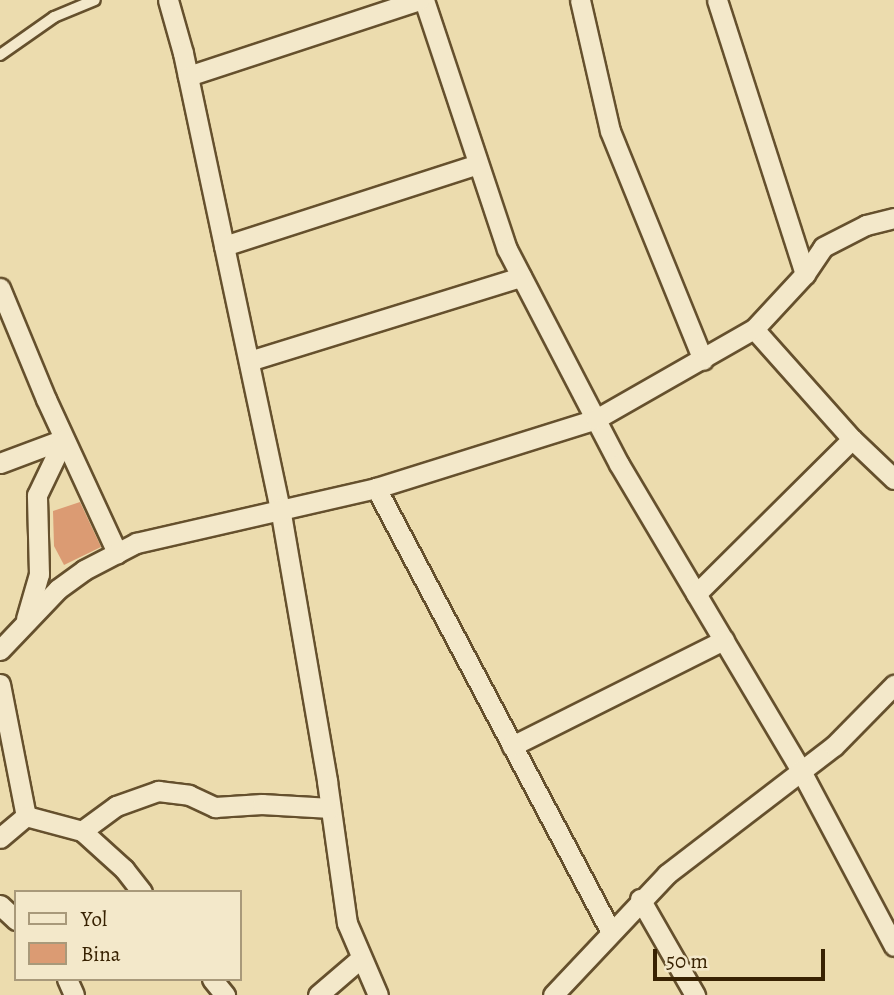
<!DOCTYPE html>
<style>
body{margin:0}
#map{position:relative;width:894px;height:995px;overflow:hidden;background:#ecdcae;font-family:Alegreya,serif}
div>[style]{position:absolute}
.building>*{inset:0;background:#db9b73}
.roads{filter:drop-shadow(2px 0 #65502d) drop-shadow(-2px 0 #65502d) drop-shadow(0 2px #65502d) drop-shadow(0 -2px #65502d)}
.service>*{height:10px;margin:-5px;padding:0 5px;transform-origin:5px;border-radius:5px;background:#f3e8ca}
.minor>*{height:19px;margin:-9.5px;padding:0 9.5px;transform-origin:9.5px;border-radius:9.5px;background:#f3e8ca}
span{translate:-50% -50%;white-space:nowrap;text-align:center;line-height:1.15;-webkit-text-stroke:5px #f3e8ca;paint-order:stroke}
.legend{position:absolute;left:14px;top:890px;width:228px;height:91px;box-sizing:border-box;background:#f3e8ca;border:2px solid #a8997a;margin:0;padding:9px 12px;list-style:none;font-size:21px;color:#382202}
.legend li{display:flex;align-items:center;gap:14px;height:35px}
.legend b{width:35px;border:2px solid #a8997a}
.scale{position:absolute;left:653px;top:949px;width:172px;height:32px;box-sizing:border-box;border:4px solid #382202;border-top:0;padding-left:9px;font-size:21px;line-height:24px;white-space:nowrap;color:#382202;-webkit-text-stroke:5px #f3e8ca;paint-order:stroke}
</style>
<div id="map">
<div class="building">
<i style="clip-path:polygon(80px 502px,101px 547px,64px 565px,54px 546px,53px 511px)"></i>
</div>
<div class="roads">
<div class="service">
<i style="left:0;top:55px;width:66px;rotate:-35.1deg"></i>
<i style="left:54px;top:17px;width:44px;rotate:-22.5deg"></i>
</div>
<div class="minor">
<i style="left:168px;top:0;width:55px;rotate:74.2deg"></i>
<i style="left:183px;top:53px;width:465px;rotate:78deg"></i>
<i style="left:280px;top:508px;width:277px;rotate:80.2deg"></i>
<i style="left:327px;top:781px;width:143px;rotate:82deg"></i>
<i style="left:347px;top:923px;width:78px;rotate:66.7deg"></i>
<i style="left:424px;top:0;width:262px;rotate:71.6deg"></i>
<i style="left:507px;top:249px;width:242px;rotate:62.5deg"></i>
<i style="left:619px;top:464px;width:357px;rotate:59.3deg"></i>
<i style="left:801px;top:771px;width:198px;rotate:62deg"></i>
<i style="left:580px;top:0;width:134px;rotate:77.1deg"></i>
<i style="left:610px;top:131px;width:247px;rotate:67.9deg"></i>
<i style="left:717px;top:0;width:288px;rotate:72.2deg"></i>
<i style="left:188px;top:76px;width:243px;rotate:-18.2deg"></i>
<i style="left:224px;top:246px;width:267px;rotate:-17.9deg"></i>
<i style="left:0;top:288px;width:120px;rotate:67.5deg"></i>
<i style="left:46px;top:399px;width:170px;rotate:65.2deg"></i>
<i style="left:754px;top:329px;width:147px;rotate:48.3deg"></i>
<i style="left:852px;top:439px;width:58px;rotate:43.6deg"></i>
<i style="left:249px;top:361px;width:285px;rotate:-17.2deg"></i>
<i style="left:0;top:463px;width:68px;rotate:-20.6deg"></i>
<i style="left:376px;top:488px;width:502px;rotate:62.11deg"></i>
<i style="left:696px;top:594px;width:220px;rotate:-44.8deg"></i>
<i style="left:26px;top:619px;width:47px;rotate:-73.9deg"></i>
<i style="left:39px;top:574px;width:79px;rotate:-91.5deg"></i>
<i style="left:37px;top:495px;width:62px;rotate:-64.3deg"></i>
<i style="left:0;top:650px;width:84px;rotate:-46.4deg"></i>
<i style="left:58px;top:589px;width:32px;rotate:-36deg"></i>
<i style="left:84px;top:570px;width:59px;rotate:-27.4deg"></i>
<i style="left:136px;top:543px;width:246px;rotate:-12.9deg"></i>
<i style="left:376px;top:488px;width:231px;rotate:-17.4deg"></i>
<i style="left:596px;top:419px;width:182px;rotate:-29.7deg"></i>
<i style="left:754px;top:329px;width:75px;rotate:-47.2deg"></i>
<i style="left:805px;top:274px;width:32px;rotate:-56deg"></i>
<i style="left:823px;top:247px;width:48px;rotate:-27.1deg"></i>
<i style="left:866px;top:225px;width:29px;rotate:-14deg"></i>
<i style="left:0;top:684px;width:135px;rotate:78.9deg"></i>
<i style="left:26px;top:816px;width:34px;rotate:140deg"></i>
<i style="left:512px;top:746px;width:237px;rotate:-26.6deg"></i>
<i style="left:26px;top:816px;width:58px;rotate:15deg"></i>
<i style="left:82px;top:831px;width:57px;rotate:42.1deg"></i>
<i style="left:124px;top:869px;width:29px;rotate:52deg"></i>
<i style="left:82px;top:831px;width:42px;rotate:-36.3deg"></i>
<i style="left:116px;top:806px;width:45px;rotate:-19.7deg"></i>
<i style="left:158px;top:791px;width:31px;rotate:7deg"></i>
<i style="left:189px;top:795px;width:29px;rotate:25deg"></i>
<i style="left:215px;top:807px;width:47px;rotate:-3.7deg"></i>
<i style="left:262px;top:804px;width:68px;rotate:3.4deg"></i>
<i style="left:640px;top:899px;width:111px;rotate:60.2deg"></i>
<i style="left:0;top:905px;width:22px;rotate:43deg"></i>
<i style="left:67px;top:979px;width:17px;rotate:66deg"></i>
<i style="left:212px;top:979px;width:21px;rotate:51deg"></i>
<i style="left:318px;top:995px;width:57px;rotate:-40.7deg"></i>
<i style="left:553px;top:995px;width:166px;rotate:-46.7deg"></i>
<i style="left:667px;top:874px;width:210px;rotate:-37.5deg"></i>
<i style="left:834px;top:746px;width:86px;rotate:-45.5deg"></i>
</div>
</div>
<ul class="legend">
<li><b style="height:9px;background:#f3e8ca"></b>Yol</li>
<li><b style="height:19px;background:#db9b73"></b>Bina</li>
</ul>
<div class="scale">50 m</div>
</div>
